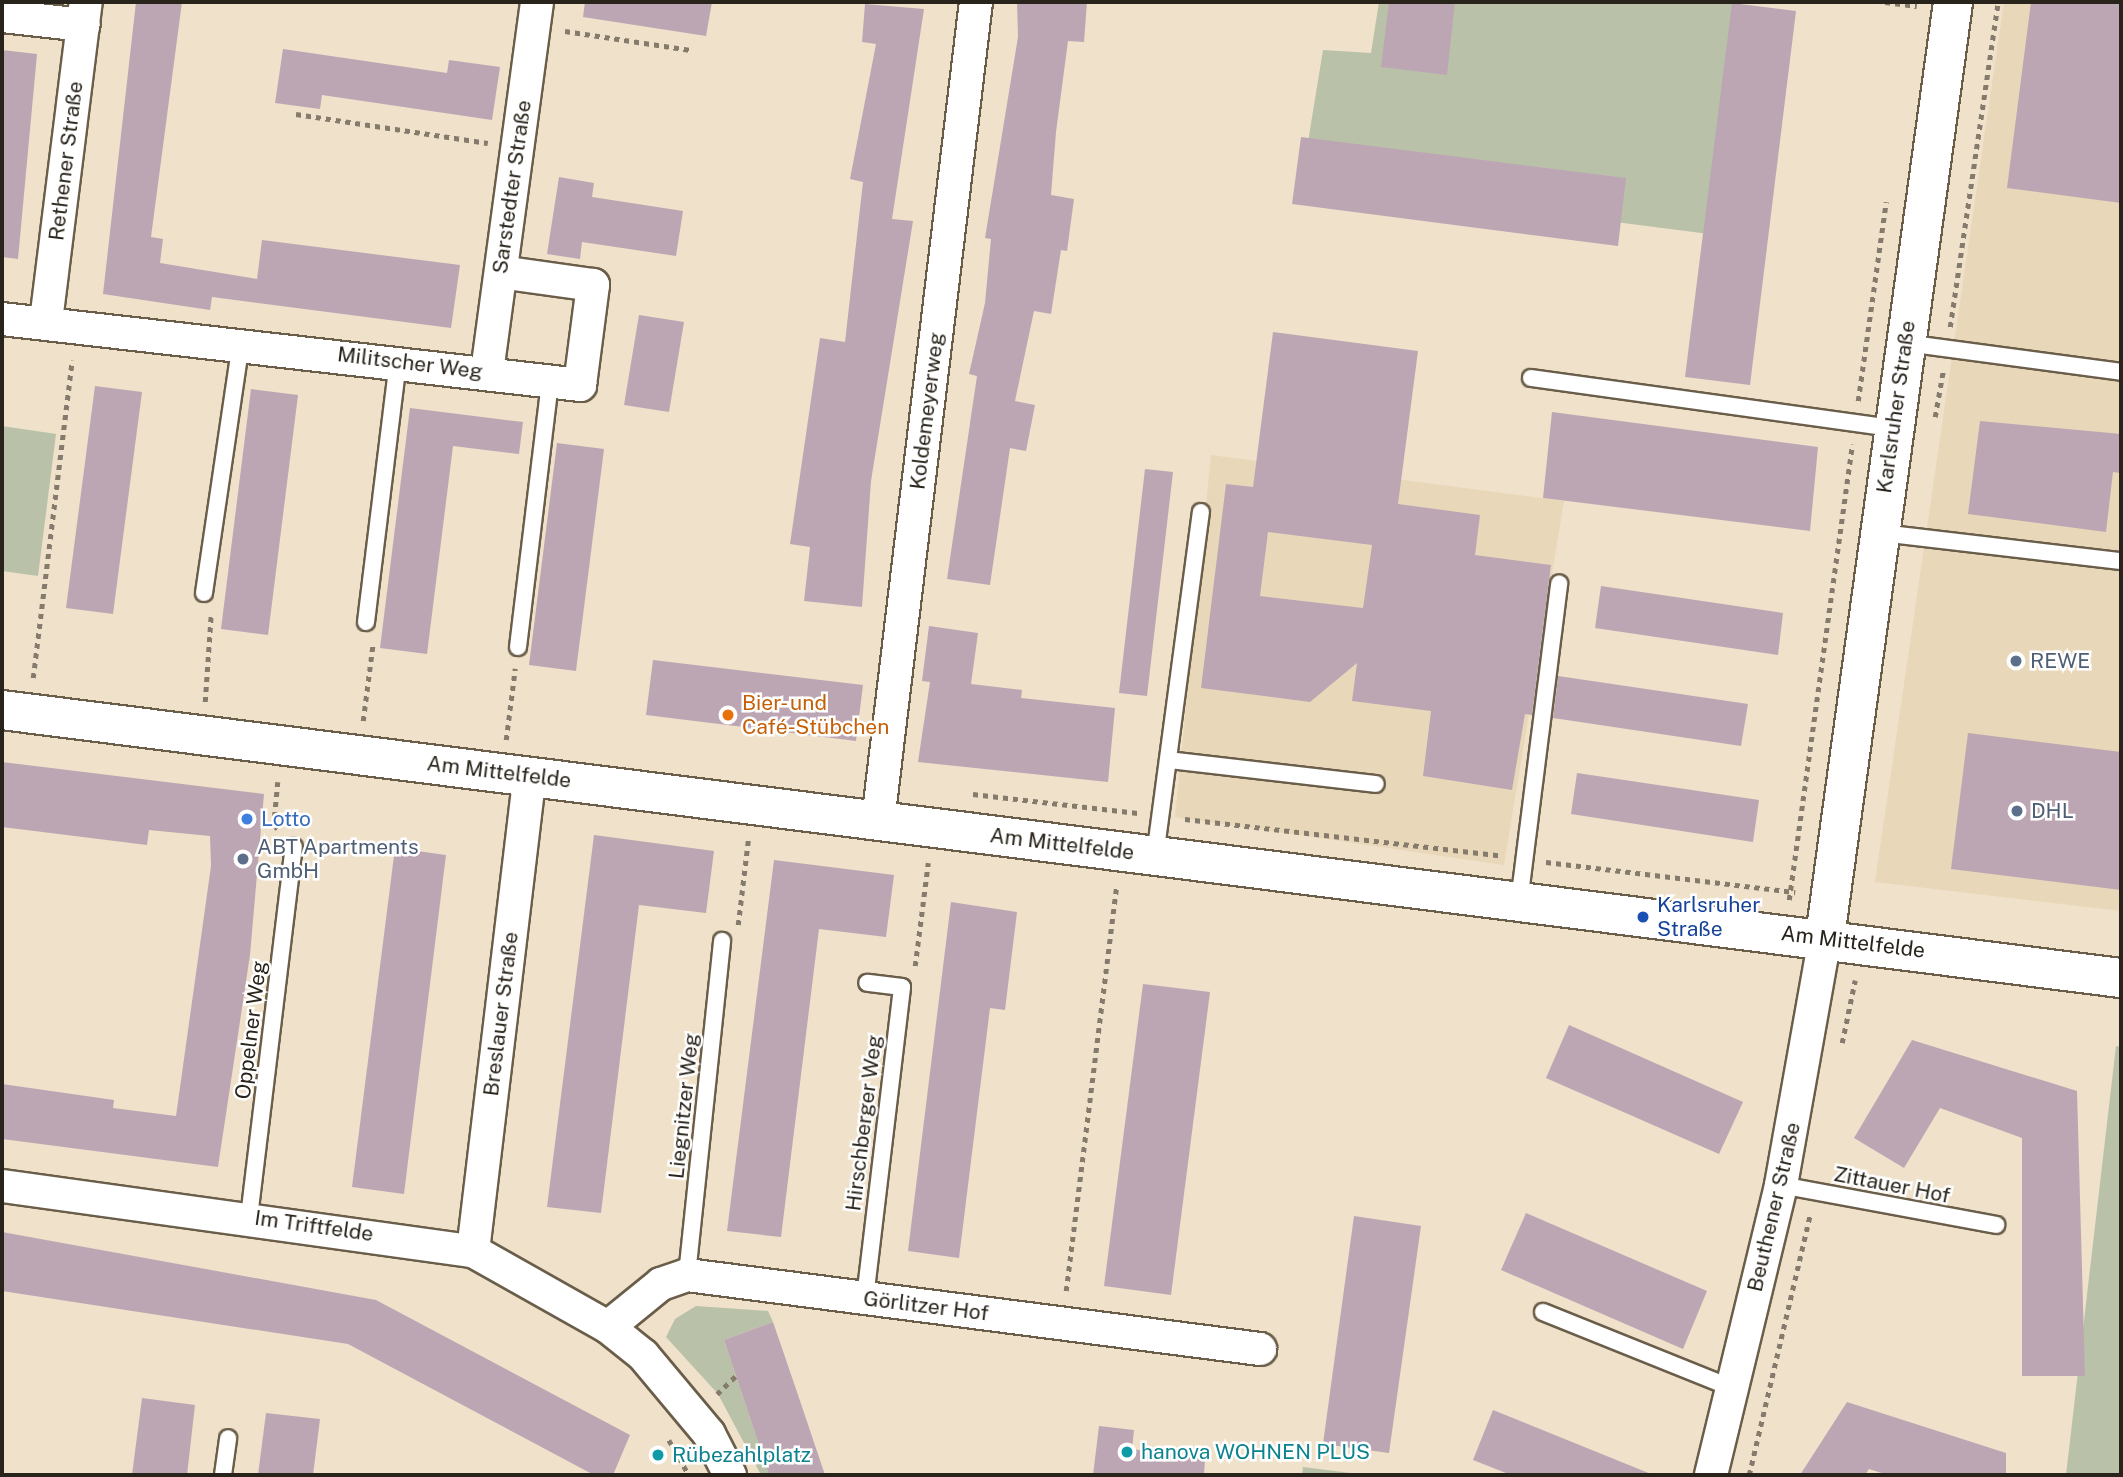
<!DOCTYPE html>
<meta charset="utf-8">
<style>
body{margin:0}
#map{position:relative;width:2123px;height:1477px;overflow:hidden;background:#efe1ca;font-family:"Public Sans",sans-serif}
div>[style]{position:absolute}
.built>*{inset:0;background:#e9d7b9}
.green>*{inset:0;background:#bac1a9}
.building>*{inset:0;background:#bda6b4}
.path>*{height:4.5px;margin-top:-2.25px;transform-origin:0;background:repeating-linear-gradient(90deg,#857b6c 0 5px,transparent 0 10px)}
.roads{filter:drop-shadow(2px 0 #6a5e4a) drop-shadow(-2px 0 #6a5e4a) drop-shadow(0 2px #6a5e4a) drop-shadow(0 -2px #6a5e4a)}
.service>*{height:16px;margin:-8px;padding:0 8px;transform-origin:8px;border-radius:8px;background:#fff}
.minor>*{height:32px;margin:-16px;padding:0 16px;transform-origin:16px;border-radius:16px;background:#fff}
.tertiary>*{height:38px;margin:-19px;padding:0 19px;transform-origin:19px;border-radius:19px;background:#fff}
.dots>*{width:19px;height:19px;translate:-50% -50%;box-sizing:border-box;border:4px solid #fff;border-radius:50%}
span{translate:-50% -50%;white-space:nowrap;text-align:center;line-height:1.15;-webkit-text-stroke:5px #fff;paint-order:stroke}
.street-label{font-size:21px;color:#29241b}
.service-label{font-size:21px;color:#4e5e75}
.left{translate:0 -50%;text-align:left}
.food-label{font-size:21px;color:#c56008}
.shop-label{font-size:21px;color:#366cbe}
.transit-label{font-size:21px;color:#164399}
.culture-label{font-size:21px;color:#0d838f}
.frame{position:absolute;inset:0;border:4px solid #29241b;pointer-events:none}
</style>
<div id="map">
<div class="built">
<i style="clip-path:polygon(2004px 2px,2121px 2px,2121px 911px,1875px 882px)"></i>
<i style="clip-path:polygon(1211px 455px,1564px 501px,1504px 865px,1175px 817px)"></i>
</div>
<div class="green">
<i style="clip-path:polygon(1379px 2px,1734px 2px,1709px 234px,1507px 208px,1307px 148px,1323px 50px,1371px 53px)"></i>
<i style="clip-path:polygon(2px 426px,56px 434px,38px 576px,2px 571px)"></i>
<i style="clip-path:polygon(2116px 1046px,2121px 1047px,2121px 1475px,2066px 1475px)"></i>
<i style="clip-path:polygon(696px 1306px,768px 1311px,773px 1322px,724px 1340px,769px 1475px,761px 1475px,718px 1394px,666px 1337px,675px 1319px)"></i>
<i style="clip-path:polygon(1303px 1467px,1366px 1475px,1302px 1475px)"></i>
</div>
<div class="building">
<i style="clip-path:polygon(136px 2px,182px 2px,151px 237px,163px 239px,160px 263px,257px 279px,262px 240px,460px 265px,451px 328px,212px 297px,210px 310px,103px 294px)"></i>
<i style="clip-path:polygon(585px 2px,712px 2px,706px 36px,583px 17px)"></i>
<i style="clip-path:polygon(1017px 2px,1087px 2px,1084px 42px,1068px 41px,1056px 132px,1051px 195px,1074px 199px,1067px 251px,1061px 250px,1051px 314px,1034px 311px,1015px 401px,1035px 405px,1026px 451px,1010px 448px,990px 585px,947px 579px,977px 376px,969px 374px,985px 303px,991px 239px,985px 238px,1018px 37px)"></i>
<i style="clip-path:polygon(1389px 2px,1455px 2px,1447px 75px,1381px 67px)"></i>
<i style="clip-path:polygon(2031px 2px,2121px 2px,2121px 203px,2007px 188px)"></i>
<i style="clip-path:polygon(1732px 3px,1796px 11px,1750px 385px,1685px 377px)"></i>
<i style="clip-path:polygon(865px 4px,924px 9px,892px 219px,913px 221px,871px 481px,862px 607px,804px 601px,810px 547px,790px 544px,820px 338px,845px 342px,863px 182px,850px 179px,876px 44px,862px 42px)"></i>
<i style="clip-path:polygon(283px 49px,447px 73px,449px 60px,500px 67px,492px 120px,322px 95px,320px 109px,275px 103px)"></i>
<i style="clip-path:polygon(2px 50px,37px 54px,18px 259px,2px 257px)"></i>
<i style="clip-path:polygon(1301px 137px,1626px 178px,1618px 246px,1292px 204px)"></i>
<i style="clip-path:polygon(559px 177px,594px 183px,592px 197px,683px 211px,676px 256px,582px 242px,580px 259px,547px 254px)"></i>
<i style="clip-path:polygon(639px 315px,684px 322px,669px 412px,624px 405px)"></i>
<i style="clip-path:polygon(evenodd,1273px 332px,1418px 351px,1398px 504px,1480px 515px,1475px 555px,1551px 565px,1532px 715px,1525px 714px,1512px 790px,1423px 776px,1431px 711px,1352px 701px,1357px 663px,1310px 702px,1201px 688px,1226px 484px,1253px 487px,1273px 332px,1268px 532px,1372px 545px,1363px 608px,1260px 596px,1268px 532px)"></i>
<i style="clip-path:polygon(95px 386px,142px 392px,113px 614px,66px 608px)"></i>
<i style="clip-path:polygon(251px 389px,298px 395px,268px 635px,221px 629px)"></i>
<i style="clip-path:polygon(410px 408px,523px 422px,519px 454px,453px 446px,427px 654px,380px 648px)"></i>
<i style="clip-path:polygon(1552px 412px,1818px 447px,1810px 531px,1543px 498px)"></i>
<i style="clip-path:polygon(1980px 421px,2121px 434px,2121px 473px,2113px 472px,2106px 532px,1968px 514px)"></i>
<i style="clip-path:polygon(557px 443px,604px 449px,576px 671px,529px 665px)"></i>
<i style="clip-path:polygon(1145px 469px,1173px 472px,1147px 696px,1119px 693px)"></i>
<i style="clip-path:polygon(1601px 586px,1783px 613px,1778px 655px,1595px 628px)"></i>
<i style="clip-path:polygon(929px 626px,978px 633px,971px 684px,1022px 690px,1021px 698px,1115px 708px,1108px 782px,918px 762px,930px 682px,922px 681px)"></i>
<i style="clip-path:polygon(653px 660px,863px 685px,856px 741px,646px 715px)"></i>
<i style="clip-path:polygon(1558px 676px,1748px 704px,1741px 746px,1553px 718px)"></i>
<i style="clip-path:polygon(1968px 733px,2121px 752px,2121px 890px,1951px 869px)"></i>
<i style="clip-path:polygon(2px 762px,264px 794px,250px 955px,218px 1167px,2px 1139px,2px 1084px,114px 1100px,113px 1108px,176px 1116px,211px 866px,210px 836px,149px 830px,147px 845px,2px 827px)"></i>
<i style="clip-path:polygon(1577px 773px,1759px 800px,1753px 842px,1571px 814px)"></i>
<i style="clip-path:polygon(594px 835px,714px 851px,706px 913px,639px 905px,601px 1213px,547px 1207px)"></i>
<i style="clip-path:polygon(395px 848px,446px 855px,404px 1194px,352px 1187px)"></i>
<i style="clip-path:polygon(774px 860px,894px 875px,886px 937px,819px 929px,781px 1237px,727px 1231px)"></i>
<i style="clip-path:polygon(951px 902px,1017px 912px,1005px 1010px,990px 1008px,959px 1258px,908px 1251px)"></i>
<i style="clip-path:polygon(1143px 984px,1210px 992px,1171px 1295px,1104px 1286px)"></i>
<i style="clip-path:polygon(1569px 1025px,1743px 1102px,1719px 1154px,1546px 1078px)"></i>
<i style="clip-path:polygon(1912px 1040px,2077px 1091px,2085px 1376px,2022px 1376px,2022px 1138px,1940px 1108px,1904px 1168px,1854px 1138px)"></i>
<i style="clip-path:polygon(1526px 1213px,1707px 1291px,1683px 1349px,1501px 1270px)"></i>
<i style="clip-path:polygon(1354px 1216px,1421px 1226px,1389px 1453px,1323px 1444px)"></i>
<i style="clip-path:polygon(2px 1232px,376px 1300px,630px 1435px,613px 1475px,594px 1475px,348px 1344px,2px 1291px)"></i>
<i style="clip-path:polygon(773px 1322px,797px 1392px,825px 1475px,769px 1475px,724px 1340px)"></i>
<i style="clip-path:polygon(142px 1398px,195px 1405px,187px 1475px,132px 1475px)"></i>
<i style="clip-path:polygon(1847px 1402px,2006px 1453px,2006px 1475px,1888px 1475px,1869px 1469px,1865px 1475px,1800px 1475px)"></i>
<i style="clip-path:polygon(1493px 1410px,1651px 1474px,1651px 1475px,1511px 1475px,1473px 1460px)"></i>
<i style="clip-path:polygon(266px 1413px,320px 1419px,313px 1475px,258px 1475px)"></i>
<i style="clip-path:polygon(1099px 1426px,1134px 1430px,1132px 1449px,1205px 1459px,1204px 1475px,1093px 1475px)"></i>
</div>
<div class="path">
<i style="left:1885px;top:2px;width:32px;rotate:7deg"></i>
<i style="left:565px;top:31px;width:127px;rotate:8.6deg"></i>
<i style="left:296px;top:114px;width:194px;rotate:8.6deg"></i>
<i style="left:1950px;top:327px;width:329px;rotate:-81.6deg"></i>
<i style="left:1858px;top:401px;width:201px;rotate:-82deg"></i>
<i style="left:1935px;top:417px;width:47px;rotate:-80.1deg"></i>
<i style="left:33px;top:678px;width:320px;rotate:-83deg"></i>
<i style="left:205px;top:702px;width:89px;rotate:-86.1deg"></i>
<i style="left:363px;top:721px;width:79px;rotate:-82.7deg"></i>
<i style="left:506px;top:740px;width:72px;rotate:-82.8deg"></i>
<i style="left:278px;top:782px;width:43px;rotate:95.3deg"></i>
<i style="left:274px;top:825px;width:8px;rotate:45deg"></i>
<i style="left:973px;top:794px;width:166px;rotate:6.6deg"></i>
<i style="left:1185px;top:819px;width:320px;rotate:6.6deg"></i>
<i style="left:1546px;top:862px;width:251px;rotate:6.9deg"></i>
<i style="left:1789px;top:900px;width:460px;rotate:-82.1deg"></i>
<i style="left:738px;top:925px;width:85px;rotate:-83.2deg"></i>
<i style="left:915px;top:966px;width:104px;rotate:-82.8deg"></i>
<i style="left:1842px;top:1043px;width:64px;rotate:-78.3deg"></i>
<i style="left:1066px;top:1291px;width:407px;rotate:-82.9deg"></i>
<i style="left:717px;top:1394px;width:28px;rotate:-44deg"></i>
<i style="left:669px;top:1440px;width:40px;rotate:60.3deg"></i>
<i style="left:1749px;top:1475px;width:268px;rotate:-76.8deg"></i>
</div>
<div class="roads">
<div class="service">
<i style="left:1905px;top:343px;width:218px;rotate:7.6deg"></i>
<i style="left:1531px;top:378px;width:365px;rotate:7.9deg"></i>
<i style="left:1881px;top:533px;width:242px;rotate:6.7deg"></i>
<i style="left:204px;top:593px;width:253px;rotate:-81.6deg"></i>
<i style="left:366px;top:622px;width:263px;rotate:-83deg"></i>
<i style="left:518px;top:647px;width:268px;rotate:-83.1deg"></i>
<i style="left:1169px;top:760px;width:208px;rotate:6.6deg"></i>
<i style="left:1155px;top:856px;width:347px;rotate:-82.4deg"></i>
<i style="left:1519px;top:902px;width:321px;rotate:-82.8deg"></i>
<i style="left:1781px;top:1185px;width:219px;rotate:10.5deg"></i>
<i style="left:249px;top:1217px;width:373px;rotate:-83.1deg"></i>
<i style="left:687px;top:1275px;width:336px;rotate:-84deg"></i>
<i style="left:865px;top:1298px;width:313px;rotate:-83.2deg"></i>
<i style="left:902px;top:987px;width:35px;rotate:-173deg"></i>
<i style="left:1543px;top:1312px;width:204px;rotate:21.9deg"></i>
<i style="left:223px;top:1475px;width:37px;rotate:-82deg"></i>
</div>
<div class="minor">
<i style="left:2px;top:16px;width:82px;rotate:6.3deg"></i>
<i style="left:2px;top:319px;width:582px;rotate:6.51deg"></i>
<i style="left:580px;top:385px;width:101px;rotate:-82.6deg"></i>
<i style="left:593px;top:285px;width:93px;rotate:-172deg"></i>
<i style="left:46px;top:321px;width:321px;rotate:-82.9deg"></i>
<i style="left:487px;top:372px;width:373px;rotate:-82.3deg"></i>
<i style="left:878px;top:821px;width:825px;rotate:-83.18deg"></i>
<i style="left:2px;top:1186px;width:475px;rotate:7.9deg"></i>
<i style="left:473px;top:1251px;width:155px;rotate:29.4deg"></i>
<i style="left:608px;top:1327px;width:45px;rotate:38.7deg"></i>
<i style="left:643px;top:1355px;width:103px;rotate:50.1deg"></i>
<i style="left:709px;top:1434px;width:46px;rotate:62.9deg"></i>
<i style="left:473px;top:1251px;width:478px;rotate:-83.2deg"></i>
<i style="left:608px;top:1327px;width:68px;rotate:-39.1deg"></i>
<i style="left:661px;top:1284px;width:28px;rotate:-19deg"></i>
<i style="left:687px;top:1275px;width:578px;rotate:7.36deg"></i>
<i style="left:1711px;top:1475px;width:298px;rotate:-76.4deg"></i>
<i style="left:1781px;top:1185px;width:252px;rotate:-79.9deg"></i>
</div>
<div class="tertiary">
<i style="left:2px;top:710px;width:2136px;rotate:7.21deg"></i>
<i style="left:1825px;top:937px;width:944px;rotate:-82.2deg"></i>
</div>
</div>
<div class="dots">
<i style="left:2016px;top:661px;background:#5c6f8a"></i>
<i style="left:728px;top:715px;background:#e8710a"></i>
<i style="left:2017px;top:811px;background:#5c6f8a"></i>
<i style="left:247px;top:819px;background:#3f7fe0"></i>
<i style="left:243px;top:859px;background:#5c6f8a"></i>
<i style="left:1643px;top:917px;background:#1a4fb4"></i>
<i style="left:1127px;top:1452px;background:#0f9aa8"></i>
<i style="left:658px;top:1455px;background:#0f9aa8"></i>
</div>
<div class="street-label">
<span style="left:66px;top:161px;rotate:-83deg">Rethener Straße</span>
<span style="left:512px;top:187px;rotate:-82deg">Sarstedter Straße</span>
<span style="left:410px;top:363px;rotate:7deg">Militscher Weg</span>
<span style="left:1896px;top:407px;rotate:-82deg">Karlsruher Straße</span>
<span style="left:927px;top:411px;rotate:-83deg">Koldemeyerweg</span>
<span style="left:499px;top:772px;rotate:7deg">Am Mittelfelde</span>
<span style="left:1062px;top:844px;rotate:7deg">Am Mittelfelde</span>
<span style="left:1853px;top:942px;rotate:7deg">Am Mittelfelde</span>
<span style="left:501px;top:1014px;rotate:-83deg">Breslauer Straße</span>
<span style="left:251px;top:1030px;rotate:-83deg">Oppelner Weg</span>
<span style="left:684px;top:1106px;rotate:-84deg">Liegnitzer Weg</span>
<span style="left:864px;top:1123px;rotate:-83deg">Hirschberger Weg</span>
<span style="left:1892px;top:1185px;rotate:11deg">Zittauer Hof</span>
<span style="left:1774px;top:1207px;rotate:-77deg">Beuthener Straße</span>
<span style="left:314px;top:1226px;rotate:8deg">Im Triftfelde</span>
<span style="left:926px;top:1306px;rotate:7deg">Görlitzer Hof</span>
</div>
<div class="service-label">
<span class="left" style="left:2030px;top:661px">REWE</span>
<span class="left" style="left:2031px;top:811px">DHL</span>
<span class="left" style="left:257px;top:859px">ABT Apartments<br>GmbH</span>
</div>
<div class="food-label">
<span class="left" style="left:742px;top:715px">Bier- und<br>Café-Stübchen</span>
</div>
<div class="shop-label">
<span class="left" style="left:261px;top:819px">Lotto</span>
</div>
<div class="transit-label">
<span class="left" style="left:1657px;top:917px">Karlsruher<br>Straße</span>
</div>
<div class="culture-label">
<span class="left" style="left:1141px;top:1452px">hanova WOHNEN PLUS</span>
<span class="left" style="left:672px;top:1455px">Rübezahlplatz</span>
</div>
<div class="frame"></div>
</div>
